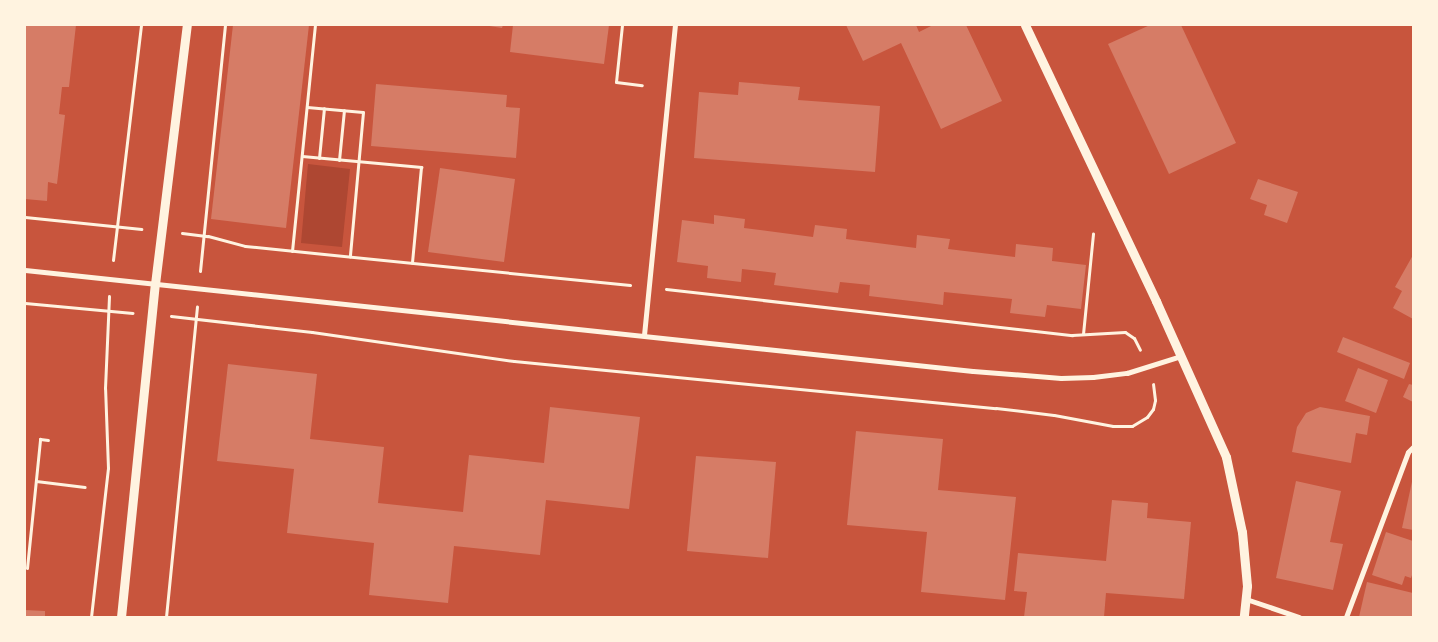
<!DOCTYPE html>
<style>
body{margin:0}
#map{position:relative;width:1438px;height:642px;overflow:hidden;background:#c8553d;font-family:"Source Sans 3",sans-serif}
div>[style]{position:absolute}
.green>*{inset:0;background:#ae4732}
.building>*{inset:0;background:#d67c66}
.path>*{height:3px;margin:-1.5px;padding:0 1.5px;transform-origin:1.5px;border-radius:1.5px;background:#fff3e0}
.minor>*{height:5px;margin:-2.5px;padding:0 2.5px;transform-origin:2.5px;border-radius:2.5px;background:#fff3e0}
.tertiary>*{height:9px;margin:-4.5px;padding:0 4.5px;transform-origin:4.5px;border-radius:4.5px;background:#fff3e0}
span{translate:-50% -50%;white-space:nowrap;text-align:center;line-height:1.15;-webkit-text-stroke:5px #fff3e0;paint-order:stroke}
.frame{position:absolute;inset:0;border:26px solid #fff3e0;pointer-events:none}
</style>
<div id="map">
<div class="green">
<i style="clip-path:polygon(308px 164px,350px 169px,342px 247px,301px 243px)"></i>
</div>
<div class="building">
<i style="clip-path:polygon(25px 25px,76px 25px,69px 87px,62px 87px,59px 114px,65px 115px,57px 184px,48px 182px,47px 201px,25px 199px)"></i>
<i style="clip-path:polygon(233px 25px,309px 25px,286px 228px,211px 219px)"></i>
<i style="clip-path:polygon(483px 25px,503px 25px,502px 28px)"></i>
<i style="clip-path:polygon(513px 25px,609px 25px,604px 64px,510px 52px)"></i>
<i style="clip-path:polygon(846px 25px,916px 25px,919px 32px,933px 25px,966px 25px,1002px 101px,941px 129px,901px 43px,863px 61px)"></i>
<i style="clip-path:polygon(1150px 25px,1181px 25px,1236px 143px,1169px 174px,1108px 44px)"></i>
<i style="clip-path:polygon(739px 82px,800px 87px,798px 100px,880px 106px,875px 172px,694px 158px,699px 92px,738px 95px)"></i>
<i style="clip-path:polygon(376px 84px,507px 95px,506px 107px,520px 108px,516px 158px,371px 146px)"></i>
<i style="clip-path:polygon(440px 168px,515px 179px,504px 262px,428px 252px)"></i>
<i style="clip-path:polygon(1258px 179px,1298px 192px,1287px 223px,1264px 215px,1267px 205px,1250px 199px)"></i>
<i style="clip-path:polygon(714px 215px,745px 219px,744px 228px,813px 237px,815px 225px,847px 229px,846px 239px,916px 248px,917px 235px,950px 239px,948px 249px,1015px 257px,1016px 244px,1053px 248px,1052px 261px,1086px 265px,1081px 309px,1047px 305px,1045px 317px,1010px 313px,1012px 299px,944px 292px,943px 305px,928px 303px,869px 296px,870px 285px,840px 282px,838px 293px,774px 285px,776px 273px,742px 269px,741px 282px,707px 278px,708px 266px,677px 262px,682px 220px,714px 224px)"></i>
<i style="clip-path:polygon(1413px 255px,1413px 319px,1393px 308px,1402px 291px,1395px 287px)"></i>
<i style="clip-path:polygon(1343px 337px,1410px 363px,1404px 379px,1337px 352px)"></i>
<i style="clip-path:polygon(228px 364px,317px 374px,310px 439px,384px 447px,378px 503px,463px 512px,469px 455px,544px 463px,550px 407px,640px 417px,629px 509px,546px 500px,540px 555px,454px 546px,448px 603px,369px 595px,374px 543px,287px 533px,294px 469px,217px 461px)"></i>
<i style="clip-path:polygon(1358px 368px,1388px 380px,1376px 413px,1345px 401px)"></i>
<i style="clip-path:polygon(1409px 384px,1413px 385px,1413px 402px,1403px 397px)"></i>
<i style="clip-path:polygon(1320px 407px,1370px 416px,1367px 435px,1356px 433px,1351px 463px,1292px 452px,1297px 427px,1306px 413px)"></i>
<i style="clip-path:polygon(856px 431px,943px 439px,938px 490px,1016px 497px,1005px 600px,921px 592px,927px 532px,847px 525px)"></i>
<i style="clip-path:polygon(696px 456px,776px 462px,768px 558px,687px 551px)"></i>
<i style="clip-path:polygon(1413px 477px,1413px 530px,1402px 528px)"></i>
<i style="clip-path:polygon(1296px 481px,1341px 491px,1330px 542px,1343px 544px,1333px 590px,1276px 578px)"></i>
<i style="clip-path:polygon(1112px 500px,1148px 503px,1147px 518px,1191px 522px,1184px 599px,1106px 593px,1104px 617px,1024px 617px,1027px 592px,1014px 591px,1018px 553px,1106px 561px)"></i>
<i style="clip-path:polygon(1386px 532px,1413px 541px,1413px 572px,1411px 578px,1405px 576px,1402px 585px,1372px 575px)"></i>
<i style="clip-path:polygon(1367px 582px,1413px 593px,1413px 617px,1359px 617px)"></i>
<i style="clip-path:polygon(25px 610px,45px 611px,45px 617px,25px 617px)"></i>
</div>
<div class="path">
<i style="left:622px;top:25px;width:57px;rotate:96deg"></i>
<i style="left:616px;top:82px;width:26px;rotate:7deg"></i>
<i style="left:307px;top:107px;width:56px;rotate:5.1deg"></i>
<i style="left:363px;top:112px;width:145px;rotate:95.2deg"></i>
<i style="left:302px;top:156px;width:120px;rotate:5.3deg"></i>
<i style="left:421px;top:167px;width:96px;rotate:95.4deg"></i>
<i style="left:319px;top:158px;width:50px;rotate:-84.3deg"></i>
<i style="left:339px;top:160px;width:50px;rotate:-84.3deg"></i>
<i style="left:25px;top:217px;width:117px;rotate:5.9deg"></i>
<i style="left:182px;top:233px;width:26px;rotate:7deg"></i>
<i style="left:208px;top:236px;width:38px;rotate:15deg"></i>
<i style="left:245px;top:246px;width:387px;rotate:5.8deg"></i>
<i style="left:292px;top:251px;width:227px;rotate:-84.2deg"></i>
<i style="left:113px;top:260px;width:237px;rotate:-83.2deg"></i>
<i style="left:200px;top:271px;width:247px;rotate:-84.2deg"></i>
<i style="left:666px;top:289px;width:409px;rotate:6.5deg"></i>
<i style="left:1072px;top:335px;width:53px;rotate:-3.2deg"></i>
<i style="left:1125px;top:332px;width:11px;rotate:34deg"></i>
<i style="left:1134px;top:338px;width:13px;rotate:63deg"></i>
<i style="left:25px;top:303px;width:108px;rotate:5.3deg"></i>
<i style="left:171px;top:316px;width:142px;rotate:6.5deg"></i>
<i style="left:312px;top:332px;width:204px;rotate:8.2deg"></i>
<i style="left:514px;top:361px;width:484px;rotate:5.6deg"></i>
<i style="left:996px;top:408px;width:58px;rotate:6.9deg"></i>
<i style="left:1054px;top:415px;width:60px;rotate:10.6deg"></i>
<i style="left:1113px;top:426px;width:19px"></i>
<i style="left:1132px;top:426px;width:17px;rotate:-31deg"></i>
<i style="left:1147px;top:417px;width:10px;rotate:-53deg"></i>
<i style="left:1153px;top:409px;width:9px;rotate:-77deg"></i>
<i style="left:1155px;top:400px;width:16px;rotate:-97deg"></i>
<i style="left:1083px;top:334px;width:101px;rotate:-84.3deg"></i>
<i style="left:36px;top:481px;width:49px;rotate:7deg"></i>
<i style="left:27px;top:568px;width:130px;rotate:-84.2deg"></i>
<i style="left:40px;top:439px;width:8px;rotate:7deg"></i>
<i style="left:91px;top:617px;width:150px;rotate:-83.5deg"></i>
<i style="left:108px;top:468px;width:80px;rotate:-92.1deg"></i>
<i style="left:105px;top:388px;width:92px;rotate:-87.5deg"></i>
<i style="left:166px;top:617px;width:312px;rotate:-84.3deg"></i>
</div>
<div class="minor">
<i style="left:25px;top:270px;width:953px;rotate:6.08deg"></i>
<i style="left:973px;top:371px;width:88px;rotate:4.5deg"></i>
<i style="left:1061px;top:378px;width:32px;rotate:-2deg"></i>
<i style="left:1093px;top:377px;width:34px;rotate:-7deg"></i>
<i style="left:1127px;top:373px;width:57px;rotate:-17.5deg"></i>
<i style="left:644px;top:335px;width:312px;rotate:-84.3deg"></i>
<i style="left:1246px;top:599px;width:56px;rotate:18.8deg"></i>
<i style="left:1346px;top:617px;width:176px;rotate:-69.4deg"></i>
<i style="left:1408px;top:452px;width:7px;rotate:-45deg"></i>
</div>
<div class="tertiary">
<i style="left:1025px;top:25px;width:306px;rotate:64.6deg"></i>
<i style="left:1156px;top:301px;width:171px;rotate:65.8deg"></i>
<i style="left:1226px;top:457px;width:77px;rotate:78deg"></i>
<i style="left:1242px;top:532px;width:54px;rotate:84.7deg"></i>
<i style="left:1247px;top:586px;width:31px;rotate:96deg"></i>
<i style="left:121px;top:617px;width:335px;rotate:-84.2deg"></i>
<i style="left:155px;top:284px;width:261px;rotate:-83deg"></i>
</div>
<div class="frame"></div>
</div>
